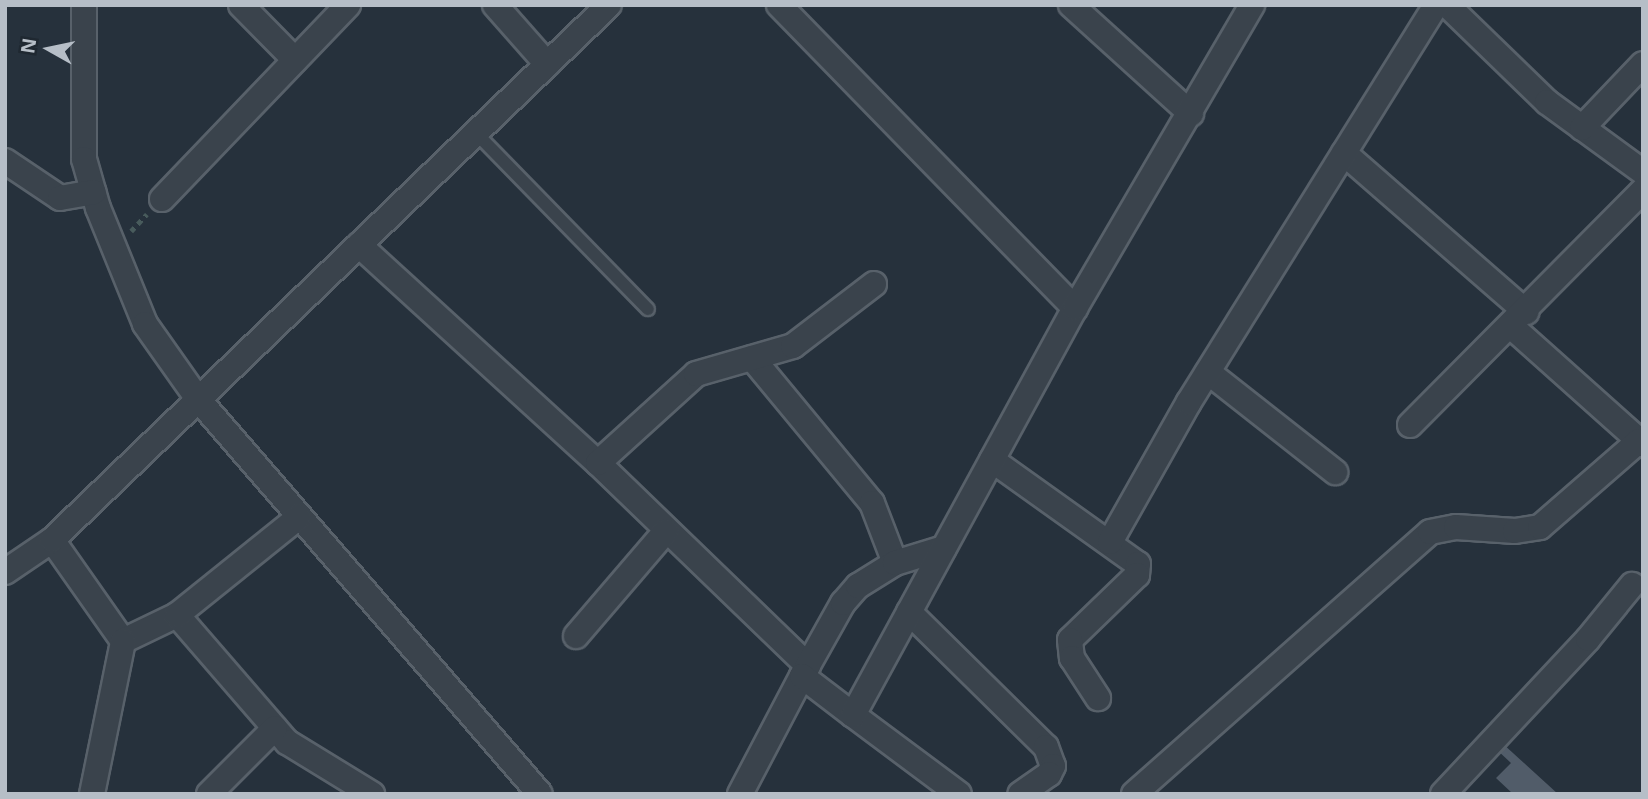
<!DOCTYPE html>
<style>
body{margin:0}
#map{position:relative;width:1648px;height:799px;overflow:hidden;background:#26313c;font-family:"Noto Sans",sans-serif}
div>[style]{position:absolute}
.building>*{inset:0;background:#515c69}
.path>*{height:4.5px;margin-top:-2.25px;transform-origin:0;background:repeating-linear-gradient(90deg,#485b5c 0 5px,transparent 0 10px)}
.roads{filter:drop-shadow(2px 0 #58616a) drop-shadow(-2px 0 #58616a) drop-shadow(0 2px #58616a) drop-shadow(0 -2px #58616a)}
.lane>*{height:12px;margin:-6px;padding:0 6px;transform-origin:6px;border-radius:6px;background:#3a434c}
.street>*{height:24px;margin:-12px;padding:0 12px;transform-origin:12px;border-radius:12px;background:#3a434c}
span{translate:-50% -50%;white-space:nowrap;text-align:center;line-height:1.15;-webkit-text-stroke:6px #1f2831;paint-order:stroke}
.frame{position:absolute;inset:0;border:7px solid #b6bec7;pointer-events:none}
.north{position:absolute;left:14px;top:14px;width:70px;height:70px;-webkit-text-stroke:5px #1f2831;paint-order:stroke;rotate:279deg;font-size:19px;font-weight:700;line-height:28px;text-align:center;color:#b6bec7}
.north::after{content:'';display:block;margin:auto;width:24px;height:32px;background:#b6bec7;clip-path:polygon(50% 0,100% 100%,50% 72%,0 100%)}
</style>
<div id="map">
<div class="building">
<i style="clip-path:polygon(1502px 743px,1558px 794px,1513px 794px,1496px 778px,1511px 763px,1496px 749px)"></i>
</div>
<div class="path">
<i style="left:131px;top:231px;width:23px;rotate:-47deg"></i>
</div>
<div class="roads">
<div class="lane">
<i style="left:476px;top:133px;width:246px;rotate:45.7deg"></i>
</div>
<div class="street">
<i style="left:84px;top:5px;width:154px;rotate:90deg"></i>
<i style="left:84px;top:159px;width:51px;rotate:74.1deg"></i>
<i style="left:98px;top:208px;width:125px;rotate:67.9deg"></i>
<i style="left:145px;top:324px;width:92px;rotate:54.8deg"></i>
<i style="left:198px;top:399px;width:522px;rotate:49.11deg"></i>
<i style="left:241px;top:5px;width:77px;rotate:45.5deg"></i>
<i style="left:495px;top:5px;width:79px;rotate:48.6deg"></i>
<i style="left:779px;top:5px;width:424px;rotate:45.7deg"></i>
<i style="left:1071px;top:5px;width:162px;rotate:42.2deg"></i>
<i style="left:1447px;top:5px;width:139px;rotate:44.1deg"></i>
<i style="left:1547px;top:102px;width:119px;rotate:36.1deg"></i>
<i style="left:1582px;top:128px;width:88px;rotate:-46.4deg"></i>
<i style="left:1344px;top:153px;width:242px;rotate:41.1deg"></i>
<i style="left:5px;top:161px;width:66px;rotate:33.9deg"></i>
<i style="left:60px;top:198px;width:34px;rotate:-10deg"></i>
<i style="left:162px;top:199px;width:269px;rotate:-46.2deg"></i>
<i style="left:359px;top:245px;width:323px;rotate:42.4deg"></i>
<i style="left:598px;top:463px;width:292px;rotate:44deg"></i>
<i style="left:1512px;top:327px;width:176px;rotate:41.8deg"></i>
<i style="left:752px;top:358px;width:188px;rotate:50.4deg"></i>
<i style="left:872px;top:503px;width:64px;rotate:69deg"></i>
<i style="left:1208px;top:372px;width:162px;rotate:38.2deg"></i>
<i style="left:1410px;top:425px;width:331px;rotate:-45.2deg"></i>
<i style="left:992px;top:460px;width:179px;rotate:35.5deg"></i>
<i style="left:1138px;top:564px;width:11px;rotate:95deg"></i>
<i style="left:1137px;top:575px;width:93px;rotate:135.9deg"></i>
<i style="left:1070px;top:640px;width:18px;rotate:84deg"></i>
<i style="left:1072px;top:658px;width:48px;rotate:57deg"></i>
<i style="left:598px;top:463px;width:132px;rotate:-42.2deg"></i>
<i style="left:696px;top:374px;width:101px;rotate:-16.1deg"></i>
<i style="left:793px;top:346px;width:102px;rotate:-37.4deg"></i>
<i style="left:52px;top:540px;width:123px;rotate:54.9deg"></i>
<i style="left:123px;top:641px;width:60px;rotate:-25.7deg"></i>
<i style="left:177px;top:615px;width:168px;rotate:49.1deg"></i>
<i style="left:287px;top:742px;width:100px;rotate:31.5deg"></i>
<i style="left:1110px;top:542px;width:161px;rotate:-60.6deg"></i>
<i style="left:1189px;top:402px;width:468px;rotate:-58.1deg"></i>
<i style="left:5px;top:572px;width:57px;rotate:-34.2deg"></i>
<i style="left:52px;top:540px;width:772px;rotate:-43.85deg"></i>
<i style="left:909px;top:612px;width:192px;rotate:44.6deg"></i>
<i style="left:1046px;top:747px;width:20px;rotate:70deg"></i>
<i style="left:1053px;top:766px;width:9px;rotate:117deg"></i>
<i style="left:1049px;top:774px;width:35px;rotate:145deg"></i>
<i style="left:177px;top:615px;width:156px;rotate:-38.8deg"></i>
<i style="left:576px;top:636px;width:138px;rotate:-49.4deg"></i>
<i style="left:802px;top:676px;width:84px;rotate:-60.7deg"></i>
<i style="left:843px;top:603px;width:23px;rotate:-49deg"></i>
<i style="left:858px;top:586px;width:44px;rotate:-31.9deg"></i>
<i style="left:895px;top:563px;width:51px;rotate:-17deg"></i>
<i style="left:853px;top:715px;width:132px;rotate:36.7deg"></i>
<i style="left:92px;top:794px;width:156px;rotate:-78.5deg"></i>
<i style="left:209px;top:794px;width:93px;rotate:-45deg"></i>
<i style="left:740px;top:794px;width:133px;rotate:-62.3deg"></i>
<i style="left:802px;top:676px;width:64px;rotate:37.4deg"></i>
<i style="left:853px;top:715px;width:464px;rotate:-61.4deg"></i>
<i style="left:1075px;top:308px;width:351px;rotate:-59.7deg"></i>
<i style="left:1134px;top:794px;width:395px;rotate:-41.5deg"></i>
<i style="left:1430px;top:532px;width:26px;rotate:-11deg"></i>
<i style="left:1456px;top:527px;width:59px;rotate:3.9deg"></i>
<i style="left:1515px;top:531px;width:25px;rotate:-9deg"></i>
<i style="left:1540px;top:527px;width:131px;rotate:-41deg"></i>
<i style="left:1443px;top:794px;width:212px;rotate:-46.9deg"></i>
<i style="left:1588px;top:639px;width:70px;rotate:-50.8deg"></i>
</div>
</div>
<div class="frame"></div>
<div class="north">N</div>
</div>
